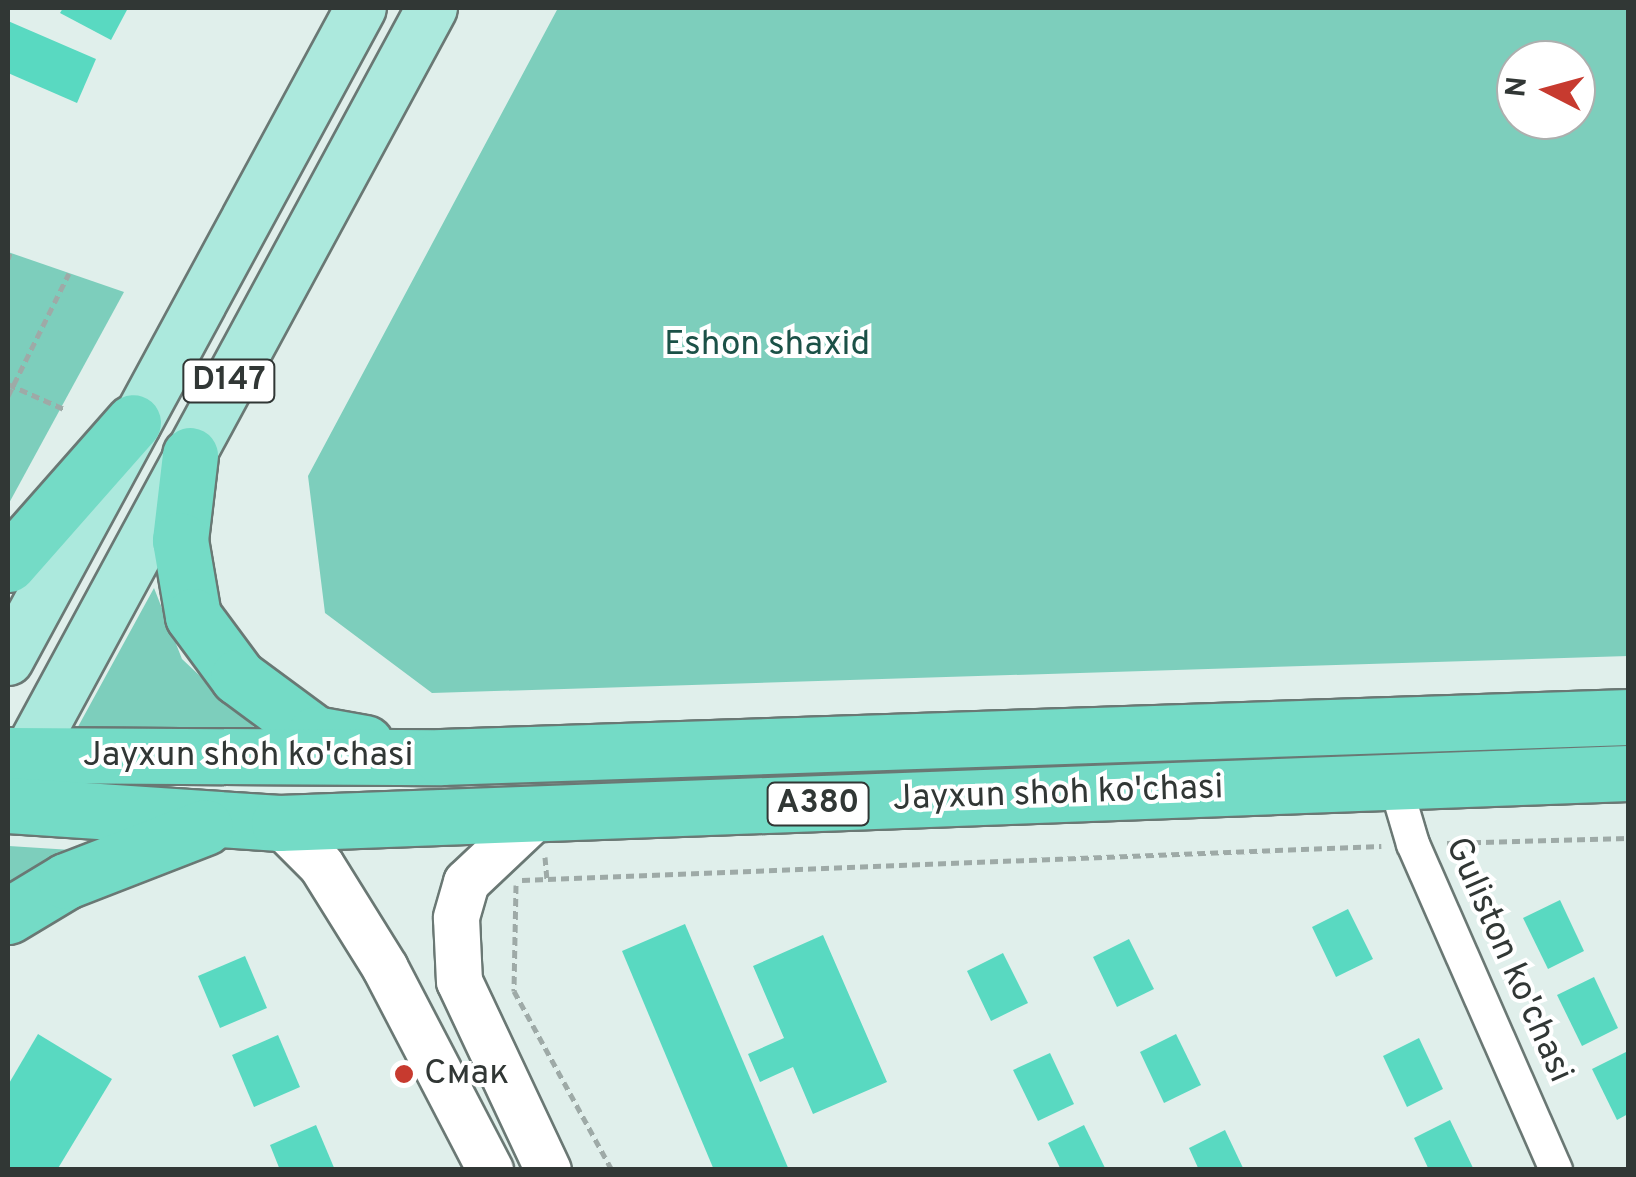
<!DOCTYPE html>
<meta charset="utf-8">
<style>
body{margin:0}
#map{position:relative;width:1636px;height:1177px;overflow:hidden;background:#e0efeb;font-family:Overpass,sans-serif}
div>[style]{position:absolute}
.green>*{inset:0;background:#7dcebc}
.building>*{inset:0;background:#59d9c1}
.path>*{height:5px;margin-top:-2.5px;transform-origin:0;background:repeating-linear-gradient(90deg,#9eaaa7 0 8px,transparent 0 13px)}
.roads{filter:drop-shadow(2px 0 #6a7874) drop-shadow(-2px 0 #6a7874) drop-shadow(0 2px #6a7874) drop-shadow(0 -2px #6a7874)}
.street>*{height:32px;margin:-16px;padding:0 16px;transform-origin:16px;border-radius:16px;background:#fff}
.secondary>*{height:45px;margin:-22.5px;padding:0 22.5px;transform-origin:22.5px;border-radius:22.5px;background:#fff}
.primary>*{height:50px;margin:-25px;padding:0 25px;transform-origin:25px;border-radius:25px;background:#ace9dd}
.highway>*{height:55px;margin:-27.5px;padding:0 27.5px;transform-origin:27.5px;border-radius:27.5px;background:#74dbc6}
.dots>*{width:28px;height:28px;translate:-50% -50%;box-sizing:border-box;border:5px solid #fff;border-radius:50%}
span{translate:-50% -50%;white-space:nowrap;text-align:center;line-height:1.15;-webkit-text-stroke:8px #fff;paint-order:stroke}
.shield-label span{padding:2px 8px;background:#fff;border:2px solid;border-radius:8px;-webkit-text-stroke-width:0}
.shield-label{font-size:32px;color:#313735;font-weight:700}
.park-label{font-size:35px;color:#1b5147}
.street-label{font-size:35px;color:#313735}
.poi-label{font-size:35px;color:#313735}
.left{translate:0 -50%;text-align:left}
.frame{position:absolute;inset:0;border:10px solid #313735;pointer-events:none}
.north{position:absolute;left:1496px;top:40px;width:100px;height:100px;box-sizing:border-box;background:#fff;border:2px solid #adafae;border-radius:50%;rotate:276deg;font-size:28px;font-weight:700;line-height:40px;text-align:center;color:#313735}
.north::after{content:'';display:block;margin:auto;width:35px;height:45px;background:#c73a2f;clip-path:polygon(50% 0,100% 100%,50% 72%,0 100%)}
</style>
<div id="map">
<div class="green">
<i style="clip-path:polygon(evenodd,558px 8px,1628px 8px,1628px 656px,432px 693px,325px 613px,308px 476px,558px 8px,1516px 60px,1576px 60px,1576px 120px,1516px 120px,1516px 60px)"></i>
<i style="clip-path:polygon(8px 252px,124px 292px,8px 505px)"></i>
<i style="clip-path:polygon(154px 588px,182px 659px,267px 739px,74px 734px)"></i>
<i style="clip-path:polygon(9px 846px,87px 851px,8px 887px)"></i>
</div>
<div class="building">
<i style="clip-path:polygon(63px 8px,128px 8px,111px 40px,60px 13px)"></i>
<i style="clip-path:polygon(8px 21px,96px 59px,77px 103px,8px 73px)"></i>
<i style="clip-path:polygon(1560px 900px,1584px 951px,1548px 969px,1523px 918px)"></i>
<i style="clip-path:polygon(1348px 909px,1373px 959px,1336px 977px,1312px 927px)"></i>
<i style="clip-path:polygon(685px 924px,789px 1170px,714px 1170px,622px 951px)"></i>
<i style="clip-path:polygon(823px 935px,887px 1082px,813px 1114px,793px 1067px,760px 1082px,748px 1054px,784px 1038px,753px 966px)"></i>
<i style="clip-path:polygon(1129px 939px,1154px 989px,1117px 1007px,1093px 957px)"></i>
<i style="clip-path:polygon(1003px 953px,1028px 1003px,991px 1021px,967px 971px)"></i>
<i style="clip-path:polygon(245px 956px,267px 1008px,220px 1028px,198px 976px)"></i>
<i style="clip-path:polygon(1594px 977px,1618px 1028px,1582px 1046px,1557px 995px)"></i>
<i style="clip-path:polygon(38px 1034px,112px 1079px,57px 1170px,8px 1170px,8px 1085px)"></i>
<i style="clip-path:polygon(1176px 1034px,1201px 1085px,1164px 1103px,1140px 1052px)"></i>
<i style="clip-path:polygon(278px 1035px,300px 1087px,254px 1107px,232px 1055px)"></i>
<i style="clip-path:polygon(1419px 1038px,1443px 1089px,1407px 1107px,1383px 1056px)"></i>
<i style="clip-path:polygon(1628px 1051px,1628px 1114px,1617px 1120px,1592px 1069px)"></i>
<i style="clip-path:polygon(1050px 1053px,1074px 1104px,1038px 1121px,1013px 1070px)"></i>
<i style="clip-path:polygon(1450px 1120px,1474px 1170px,1429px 1170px,1414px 1138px)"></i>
<i style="clip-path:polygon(316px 1125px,335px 1170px,280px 1170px,270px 1145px)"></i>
<i style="clip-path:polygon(1084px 1125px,1106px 1170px,1061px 1170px,1048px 1143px)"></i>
<i style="clip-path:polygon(1225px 1130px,1244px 1170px,1199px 1170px,1189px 1148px)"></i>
</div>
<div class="path">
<i style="left:8px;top:259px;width:6px;rotate:-72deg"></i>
<i style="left:8px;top:384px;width:64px;rotate:24.1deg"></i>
<i style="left:8px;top:396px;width:137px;rotate:-63.6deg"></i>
<i style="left:1447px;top:843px;width:181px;rotate:-1.6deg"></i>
<i style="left:545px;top:857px;width:23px;rotate:85deg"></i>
<i style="left:522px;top:880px;width:860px;rotate:-2.27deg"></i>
<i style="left:516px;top:885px;width:106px;rotate:91.1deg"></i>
<i style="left:514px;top:991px;width:204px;rotate:61.3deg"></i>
</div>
<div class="roads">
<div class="street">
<i style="left:1394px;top:780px;width:67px;rotate:73.5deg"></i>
<i style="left:1413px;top:844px;width:356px;rotate:66.3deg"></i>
</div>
<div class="secondary">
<i style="left:536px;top:816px;width:96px;rotate:136.7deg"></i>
<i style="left:466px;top:882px;width:37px;rotate:106deg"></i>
<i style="left:456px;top:918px;width:63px;rotate:87.3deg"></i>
<i style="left:459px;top:981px;width:209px;rotate:64.8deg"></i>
<i style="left:279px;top:823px;width:59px;rotate:45deg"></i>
<i style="left:321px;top:865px;width:121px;rotate:58.1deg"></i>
<i style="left:385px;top:968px;width:228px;rotate:62.5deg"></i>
</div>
<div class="primary">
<i style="left:8px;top:660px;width:741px;rotate:-61.57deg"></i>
<i style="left:28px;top:755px;width:849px;rotate:-61.59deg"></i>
</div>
<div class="highway">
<i style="left:190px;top:455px;width:86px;rotate:96.7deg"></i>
<i style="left:180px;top:540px;width:77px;rotate:80.3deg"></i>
<i style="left:193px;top:616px;width:76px;rotate:53.6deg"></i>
<i style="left:238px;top:677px;width:96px;rotate:36.5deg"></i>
<i style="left:315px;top:734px;width:51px;rotate:10.2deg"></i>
<i style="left:8px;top:564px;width:189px;rotate:-48.6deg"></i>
<i style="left:8px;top:755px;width:433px;rotate:0.3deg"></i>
<i style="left:441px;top:757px;width:1188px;rotate:-1.93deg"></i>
<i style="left:8px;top:805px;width:272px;rotate:3.8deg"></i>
<i style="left:279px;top:823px;width:1350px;rotate:-2.12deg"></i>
<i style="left:8px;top:916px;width:68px;rotate:-31.1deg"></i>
<i style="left:66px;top:881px;width:149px;rotate:-21.2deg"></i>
</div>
</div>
<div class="dots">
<i style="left:404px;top:1074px;background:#c73a2f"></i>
</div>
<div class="shield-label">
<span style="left:229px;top:381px">D147</span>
<span style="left:818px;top:804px">A380</span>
</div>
<div class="park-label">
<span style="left:767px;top:345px">Eshon shaxid</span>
</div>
<div class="street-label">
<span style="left:248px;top:756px">Jayxun shoh ko'chasi</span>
<span style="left:1058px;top:794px;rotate:-2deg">Jayxun shoh ko'chasi</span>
<span style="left:1508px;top:960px;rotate:66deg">Guliston ko'chasi</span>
</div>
<div class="poi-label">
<span class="left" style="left:424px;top:1074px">Смак</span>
</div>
<div class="frame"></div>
<div class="north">N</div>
</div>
